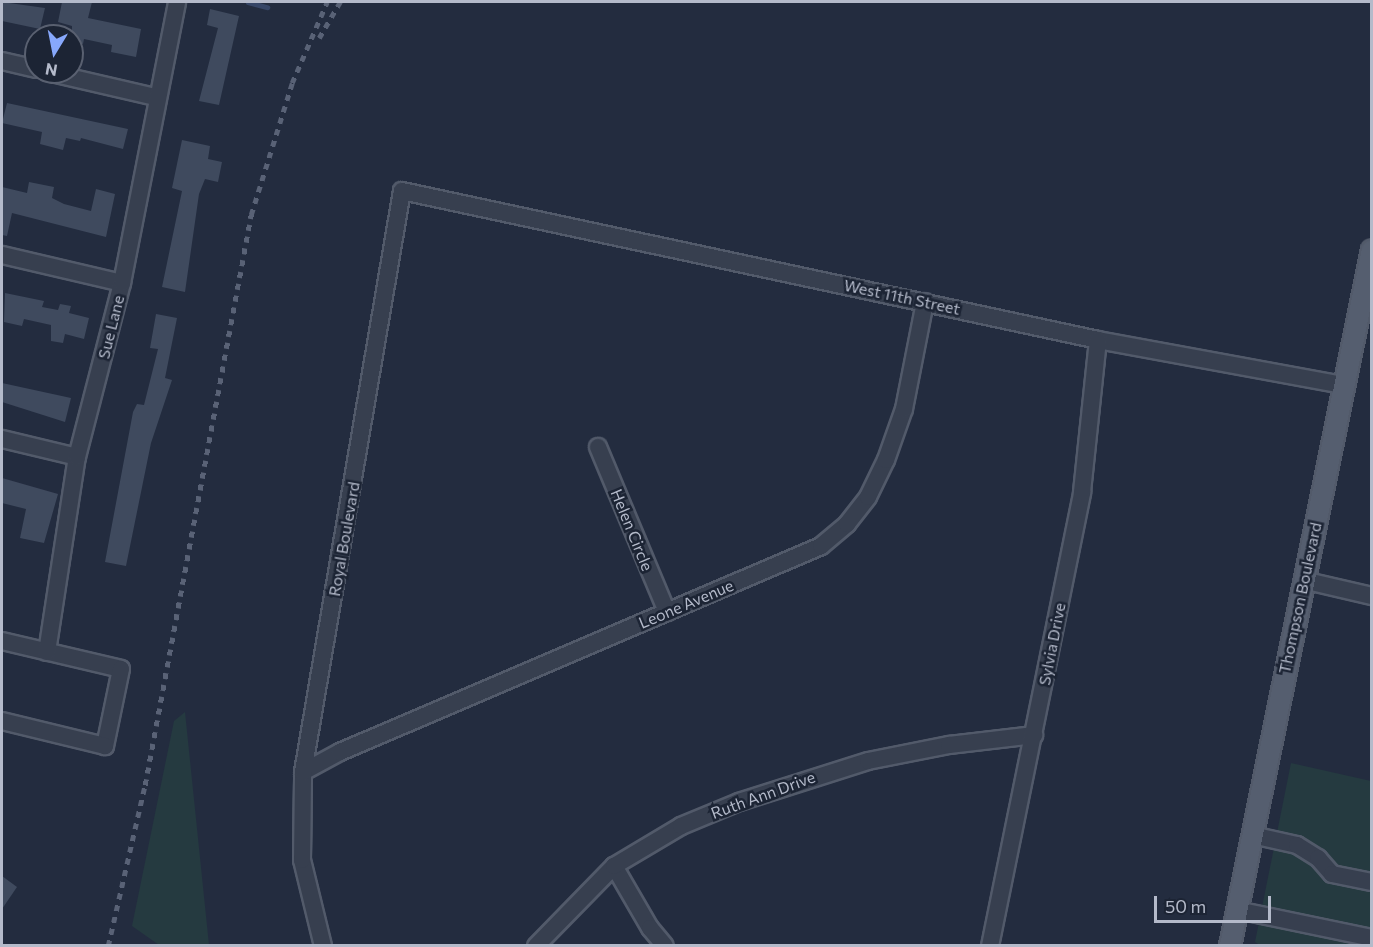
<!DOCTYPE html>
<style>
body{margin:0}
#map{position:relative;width:1373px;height:947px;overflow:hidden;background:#232c3f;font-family:Commissioner,sans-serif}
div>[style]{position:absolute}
.green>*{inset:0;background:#253a40}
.stream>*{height:4.5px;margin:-2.25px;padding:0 2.25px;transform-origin:2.25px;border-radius:2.25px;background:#364667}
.building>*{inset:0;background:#3f4a5e}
.roads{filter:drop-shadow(2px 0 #525a6a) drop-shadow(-2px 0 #525a6a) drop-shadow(0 2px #525a6a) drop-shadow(0 -2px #525a6a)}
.minor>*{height:16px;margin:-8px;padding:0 8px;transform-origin:8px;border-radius:8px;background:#373f4f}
.major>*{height:20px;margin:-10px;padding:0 10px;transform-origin:10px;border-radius:10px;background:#555e6f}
.rail>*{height:4.5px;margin-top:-2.25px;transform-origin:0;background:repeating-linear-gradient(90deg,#596276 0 6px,transparent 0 12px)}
span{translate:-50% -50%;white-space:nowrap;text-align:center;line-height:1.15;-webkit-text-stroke:5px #1c2434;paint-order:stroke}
.street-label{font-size:16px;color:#b4baca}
.frame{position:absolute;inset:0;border:3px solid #b4baca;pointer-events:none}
.north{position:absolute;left:24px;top:24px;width:60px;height:60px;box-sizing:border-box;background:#1c2434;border:2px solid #596070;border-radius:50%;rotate:190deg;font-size:16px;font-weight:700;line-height:24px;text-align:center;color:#b4baca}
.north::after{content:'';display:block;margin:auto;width:21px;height:27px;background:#87a8fc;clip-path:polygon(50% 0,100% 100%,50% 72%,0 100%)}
.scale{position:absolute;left:1154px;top:896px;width:117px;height:27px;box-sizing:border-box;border:3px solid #b4baca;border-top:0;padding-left:8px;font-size:18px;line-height:21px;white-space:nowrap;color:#b4baca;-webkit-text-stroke:4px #1c2434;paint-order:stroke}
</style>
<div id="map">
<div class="green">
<i style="clip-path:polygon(185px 712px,209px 945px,159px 945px,132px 926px,174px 721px)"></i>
<i style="clip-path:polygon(1291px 763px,1371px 781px,1371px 945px,1261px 946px,1255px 942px)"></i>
</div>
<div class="stream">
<i style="left:248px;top:2px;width:20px;rotate:15deg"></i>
</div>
<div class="building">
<i style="clip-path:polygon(2px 2px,45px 8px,40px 29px,2px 21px)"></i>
<i style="clip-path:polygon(62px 2px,92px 2px,88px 18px,141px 29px,136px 57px,111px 52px,112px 45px,84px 39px,83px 44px,72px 42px,72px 26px,58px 22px)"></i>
<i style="clip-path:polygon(210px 9px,239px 16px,219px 105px,199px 101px,218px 28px,207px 25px)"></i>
<i style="clip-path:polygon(7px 103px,128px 129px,123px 149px,81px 138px,80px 141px,66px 138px,63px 150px,40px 144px,42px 132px,2px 123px)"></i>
<i style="clip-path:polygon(182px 140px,210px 146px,208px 159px,222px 162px,218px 182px,205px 179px,199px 194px,185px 292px,162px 287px,182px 191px,172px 188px)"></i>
<i style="clip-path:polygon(29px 182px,54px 187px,52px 198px,64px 204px,91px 211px,96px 189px,115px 194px,106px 237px,12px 213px,7px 236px,2px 235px,2px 187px,27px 193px)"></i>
<i style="clip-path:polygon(5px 293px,44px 301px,42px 307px,58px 310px,60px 304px,71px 306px,69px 313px,89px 318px,84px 339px,65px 334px,63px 343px,51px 341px,51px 325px,24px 319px,22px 326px,4px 322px)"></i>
<i style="clip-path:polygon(156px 314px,177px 318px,165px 378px,172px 380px,151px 443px,126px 566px,105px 562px,133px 412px,137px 404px,144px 405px,158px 349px,150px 348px)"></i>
<i style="clip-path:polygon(2px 383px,71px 398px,65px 422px,2px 402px)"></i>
<i style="clip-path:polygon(2px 478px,58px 494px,44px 543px,20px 538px,26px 509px,2px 503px)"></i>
<i style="clip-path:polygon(2px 876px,17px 887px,2px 909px)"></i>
</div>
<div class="roads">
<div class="minor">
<i style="left:2px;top:61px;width:35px;rotate:13deg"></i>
<i style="left:47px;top:72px;width:111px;rotate:13deg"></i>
<i style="left:2px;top:255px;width:123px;rotate:13.1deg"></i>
<i style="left:2px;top:439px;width:77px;rotate:13.5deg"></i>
<i style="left:598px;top:447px;width:179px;rotate:67.3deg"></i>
<i style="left:1303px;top:580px;width:71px;rotate:13.1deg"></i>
<i style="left:2px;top:641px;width:122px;rotate:13.2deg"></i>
<i style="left:121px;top:669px;width:79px;rotate:101.7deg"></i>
<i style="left:105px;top:746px;width:106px;rotate:-166.4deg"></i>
<i style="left:47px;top:652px;width:197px;rotate:-81.3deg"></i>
<i style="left:77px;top:457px;width:180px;rotate:-75.5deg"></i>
<i style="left:122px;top:283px;width:286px;rotate:-78.9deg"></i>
<i style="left:303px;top:772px;width:42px;rotate:-28.4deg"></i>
<i style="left:340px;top:752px;width:523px;rotate:-23.18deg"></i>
<i style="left:821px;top:546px;width:34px;rotate:-40deg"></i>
<i style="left:847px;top:524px;width:34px;rotate:-52deg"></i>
<i style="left:868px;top:497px;width:41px;rotate:-64.1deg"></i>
<i style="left:886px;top:460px;width:54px;rotate:-70.6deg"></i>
<i style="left:904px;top:409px;width:109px;rotate:-78.9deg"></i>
<i style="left:1252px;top:835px;width:46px;rotate:12.5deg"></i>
<i style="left:1297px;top:845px;width:25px;rotate:32deg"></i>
<i style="left:1318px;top:858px;width:21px;rotate:49deg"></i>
<i style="left:1332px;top:874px;width:41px;rotate:11.3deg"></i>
<i style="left:614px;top:866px;width:72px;rotate:59.9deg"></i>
<i style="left:650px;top:928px;width:23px;rotate:50deg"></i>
<i style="left:1237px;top:910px;width:138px;rotate:11.7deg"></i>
<i style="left:323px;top:946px;width:89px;rotate:-103.7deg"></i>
<i style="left:302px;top:860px;width:88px;rotate:-89.3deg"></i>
<i style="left:303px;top:772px;width:589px;rotate:-80.33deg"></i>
<i style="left:402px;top:191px;width:712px;rotate:12.08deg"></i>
<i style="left:1098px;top:340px;width:250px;rotate:10.4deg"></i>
<i style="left:536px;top:946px;width:112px;rotate:-45.7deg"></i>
<i style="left:614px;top:866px;width:78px;rotate:-30.8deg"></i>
<i style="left:681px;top:826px;width:63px;rotate:-22.5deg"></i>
<i style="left:739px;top:802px;width:135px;rotate:-17.6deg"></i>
<i style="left:868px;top:761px;width:83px;rotate:-11.2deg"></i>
<i style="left:949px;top:745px;width:86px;rotate:-6.7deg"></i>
<i style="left:990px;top:946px;width:463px;rotate:-78.5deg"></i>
<i style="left:1082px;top:492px;width:153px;rotate:-84deg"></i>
</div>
<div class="major">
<i style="left:1230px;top:946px;width:710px;rotate:-78.47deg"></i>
</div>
</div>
<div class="rail">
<i style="left:319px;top:38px;width:42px;rotate:-59.7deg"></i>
<i style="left:108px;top:946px;width:165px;rotate:-77.1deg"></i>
<i style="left:145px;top:785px;width:580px;rotate:-79.47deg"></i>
<i style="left:251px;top:215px;width:138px;rotate:-72.7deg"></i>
<i style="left:292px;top:83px;width:88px;rotate:-66.6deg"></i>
</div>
<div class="street-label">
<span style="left:902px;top:297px;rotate:12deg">West 11th Street</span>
<span style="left:111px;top:327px;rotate:-76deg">Sue Lane</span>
<span style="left:632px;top:530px;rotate:68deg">Helen Circle</span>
<span style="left:344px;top:539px;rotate:-80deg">Royal Boulevard</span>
<span style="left:1300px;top:598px;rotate:-78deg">Thompson Boulevard</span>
<span style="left:686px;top:604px;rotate:-23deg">Leone Avenue</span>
<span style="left:1052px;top:644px;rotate:-79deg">Sylvia Drive</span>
<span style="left:763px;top:795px;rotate:-20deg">Ruth Ann Drive</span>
</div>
<div class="frame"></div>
<div class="north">N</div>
<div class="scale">50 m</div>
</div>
